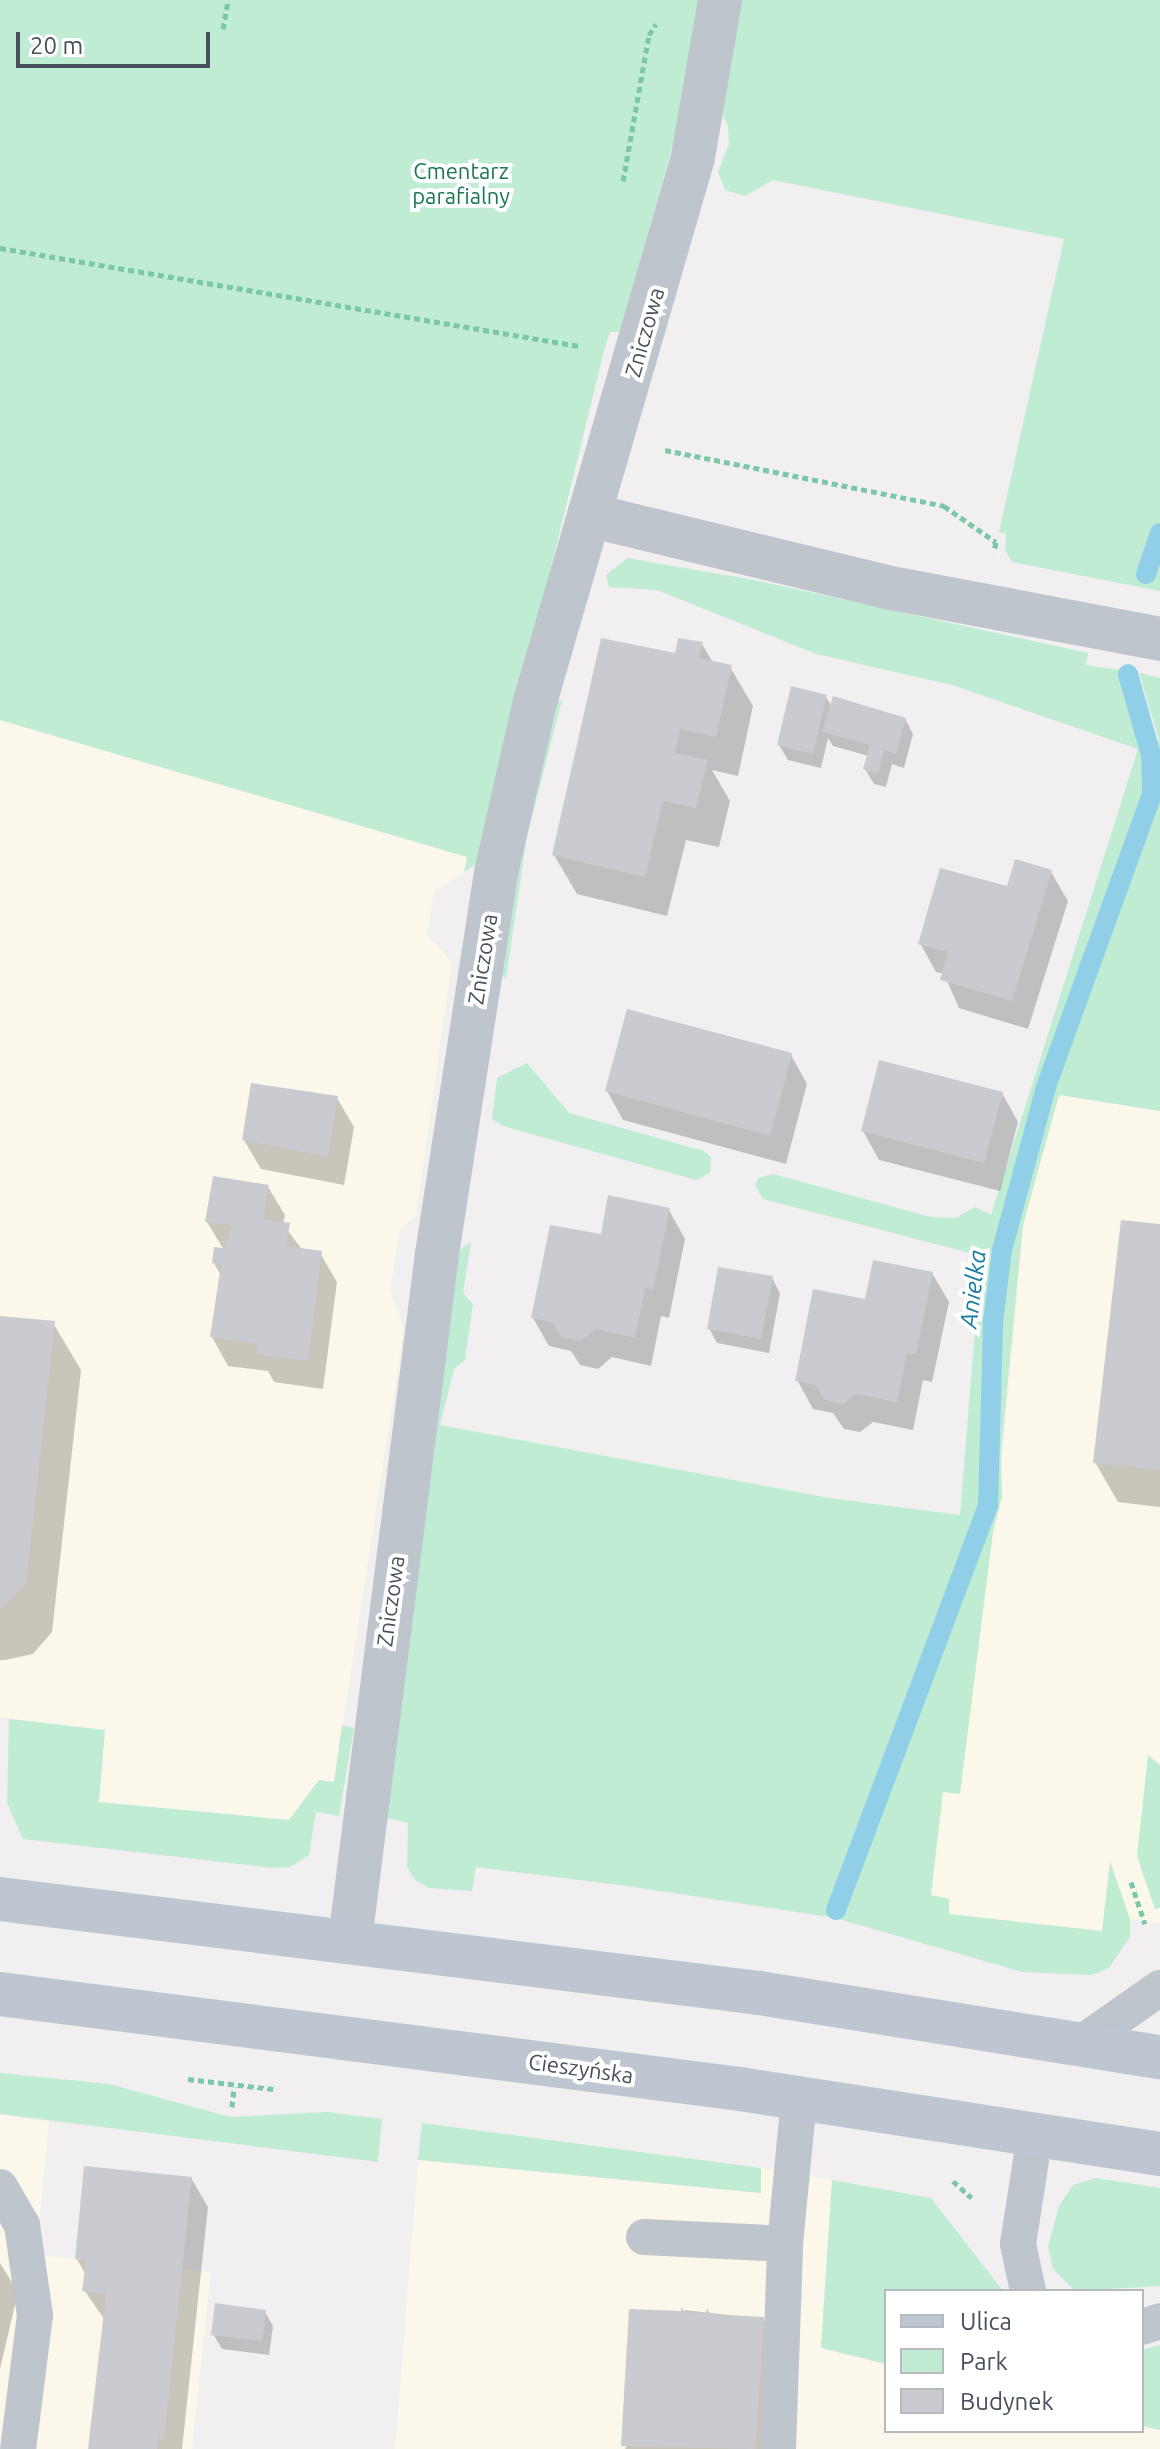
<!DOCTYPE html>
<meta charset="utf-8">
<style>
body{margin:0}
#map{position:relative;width:1160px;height:2449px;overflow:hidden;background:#f1efef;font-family:Ubuntu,sans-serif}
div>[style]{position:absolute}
.commercial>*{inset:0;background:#fbf7ea}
.green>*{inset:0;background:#c0ecd4}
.shadow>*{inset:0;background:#0003}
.stream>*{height:20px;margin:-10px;padding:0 10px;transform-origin:10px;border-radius:10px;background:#90cfe7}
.building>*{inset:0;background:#c9cbd1}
.path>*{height:5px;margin-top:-2.5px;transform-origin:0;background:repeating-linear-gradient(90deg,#7ac8a7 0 6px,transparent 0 10px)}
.lane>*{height:36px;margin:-18px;padding:0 18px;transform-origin:18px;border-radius:18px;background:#bec5cd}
.street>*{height:44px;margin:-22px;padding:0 22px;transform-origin:22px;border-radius:22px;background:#bec5cd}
.secondary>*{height:44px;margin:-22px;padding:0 22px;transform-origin:22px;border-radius:22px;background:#bec6d2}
span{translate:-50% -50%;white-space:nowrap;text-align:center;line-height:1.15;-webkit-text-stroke:8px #fff;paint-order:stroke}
.park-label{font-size:22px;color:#1c7950}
.street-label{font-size:22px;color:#48515b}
.water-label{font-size:24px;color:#157ca2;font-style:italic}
.legend{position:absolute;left:884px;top:2289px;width:260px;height:144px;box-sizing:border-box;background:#fff;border:2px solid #b6b9bd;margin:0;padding:10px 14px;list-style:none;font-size:24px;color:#48515b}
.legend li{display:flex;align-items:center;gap:16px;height:40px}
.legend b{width:40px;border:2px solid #b6b9bd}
.scale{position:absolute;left:16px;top:32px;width:194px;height:36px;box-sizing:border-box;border:4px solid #48515b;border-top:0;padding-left:10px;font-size:24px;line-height:28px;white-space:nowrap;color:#48515b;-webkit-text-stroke:6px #fff;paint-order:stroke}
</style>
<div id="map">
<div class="commercial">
<i style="clip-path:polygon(0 720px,467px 857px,464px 872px,434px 891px,427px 935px,452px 962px,416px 1216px,400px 1229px,390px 1291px,404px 1329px,334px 1782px,319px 1780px,289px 1820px,99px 1802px,105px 1730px,0 1717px)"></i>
<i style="clip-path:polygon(1059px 1095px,1160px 1111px,1160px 1924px,1130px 1919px,1099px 1940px,938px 1922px,921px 1883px,1000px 1481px,1023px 1225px)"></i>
<i style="clip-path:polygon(0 2114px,49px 2122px,36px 2255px,211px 2272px,192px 2449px,0 2449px)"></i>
<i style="clip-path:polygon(418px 2160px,760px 2193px,761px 2168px,832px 2180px,821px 2347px,886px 2364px,886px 2431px,1142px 2431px,1142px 2426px,1160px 2430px,1160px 2449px,395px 2449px)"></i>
</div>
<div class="green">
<i style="clip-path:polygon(0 0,700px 0,673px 144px,620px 332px,610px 332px,604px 351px,479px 862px,464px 872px,467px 857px,0 720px)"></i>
<i style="clip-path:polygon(740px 0,1160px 0,1160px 591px,1012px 562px,1005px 550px,1006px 534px,999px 532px,1064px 239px,773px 180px,745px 196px,725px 190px,718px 172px,729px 144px,728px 126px,720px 110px)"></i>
<i style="clip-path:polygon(627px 558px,754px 580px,1088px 653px,1086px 665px,1119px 670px,1139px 748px,1159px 740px,1139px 673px,1160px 678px,1160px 1111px,1059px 1095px,1023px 1225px,1001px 1452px,1002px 1497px,993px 1532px,960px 1794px,943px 1792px,931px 1895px,949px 1899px,949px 1914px,1102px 1931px,1110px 1861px,1130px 1919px,1130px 1937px,1109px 1968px,1091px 1975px,1022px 1972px,835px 1918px,634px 1887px,476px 1867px,472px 1891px,429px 1888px,415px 1880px,407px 1867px,408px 1823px,386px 1818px,458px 1251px,471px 1242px,463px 1293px,473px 1304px,465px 1360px,454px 1369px,440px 1425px,829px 1498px,960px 1515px,981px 1256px,763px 1199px,755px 1185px,758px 1178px,773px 1174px,931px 1217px,956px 1218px,975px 1207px,991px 1215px,1138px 749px,952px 685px,816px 654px,657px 590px,609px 587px,606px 575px)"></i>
<i style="clip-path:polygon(552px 700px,562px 700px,527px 836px,506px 979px,497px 970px)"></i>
<i style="clip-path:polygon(527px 1063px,569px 1113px,704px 1151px,711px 1157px,710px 1173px,696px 1180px,503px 1126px,492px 1119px,497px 1078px)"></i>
<i style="clip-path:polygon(9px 1719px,105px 1730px,99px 1802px,289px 1820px,319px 1780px,334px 1782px,342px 1725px,354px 1728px,339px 1816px,316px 1812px,309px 1855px,290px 1867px,273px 1868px,23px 1839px,7px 1803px)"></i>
<i style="clip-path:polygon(1148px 1755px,1160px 1765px,1160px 1908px,1155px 1909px,1137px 1856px)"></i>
<i style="clip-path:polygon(0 2073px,109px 2084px,230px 2117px,327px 2112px,382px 2119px,378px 2162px,0 2114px)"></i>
<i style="clip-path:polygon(422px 2123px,761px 2168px,761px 2193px,418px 2160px)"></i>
<i style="clip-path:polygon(1096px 2178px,1160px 2188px,1160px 2286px,1075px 2291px,1053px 2269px,1048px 2247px,1059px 2206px,1073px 2185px)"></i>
<i style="clip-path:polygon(832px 2180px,931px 2198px,1003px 2291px,886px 2291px,886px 2364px,821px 2348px)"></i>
<i style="clip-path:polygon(1160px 2345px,1160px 2430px,1142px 2426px,1142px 2350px)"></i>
</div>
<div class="shadow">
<i style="clip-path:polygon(702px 644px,713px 663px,730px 667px,753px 706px,738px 776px,712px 770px,730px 801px,719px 847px,686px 840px,667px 916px,577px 894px,554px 855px,676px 655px)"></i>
<i style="clip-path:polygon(826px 697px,832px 707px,905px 719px,913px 734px,904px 768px,892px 764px,886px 787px,874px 784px,865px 769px,869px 756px,833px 746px,828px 738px,821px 768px,788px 760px,779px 745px)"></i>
<i style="clip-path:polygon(1051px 872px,1068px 901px,1028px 1029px,959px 1008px,944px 974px,936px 972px,920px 943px,1008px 889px)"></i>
<i style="clip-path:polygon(791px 1055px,807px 1084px,786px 1164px,623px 1120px,607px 1091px)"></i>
<i style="clip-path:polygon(1002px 1093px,1018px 1122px,1000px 1191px,879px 1160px,863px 1131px)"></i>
<i style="clip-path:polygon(337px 1098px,354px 1127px,344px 1185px,261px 1169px,244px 1140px)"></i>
<i style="clip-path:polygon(268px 1187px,285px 1215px,283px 1224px,303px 1251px,320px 1253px,337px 1282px,323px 1389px,274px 1382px,268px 1371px,228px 1366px,212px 1337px,221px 1276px,214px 1263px,224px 1250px,207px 1222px)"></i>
<i style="clip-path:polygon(669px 1210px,685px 1239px,669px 1318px,661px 1316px,651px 1366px,612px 1357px,598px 1369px,580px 1365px,571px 1351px,549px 1346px,533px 1318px,602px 1237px)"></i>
<i style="clip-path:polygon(1160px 1226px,1160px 1507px,1118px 1502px,1095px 1462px)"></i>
<i style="clip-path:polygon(932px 1273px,949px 1302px,932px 1382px,923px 1380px,913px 1430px,873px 1422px,860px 1432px,844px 1429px,833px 1413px,813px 1409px,797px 1380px)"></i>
<i style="clip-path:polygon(772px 1278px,780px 1293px,769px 1353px,717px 1343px,709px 1328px)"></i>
<i style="clip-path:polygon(0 1318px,53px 1323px,81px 1370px,52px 1632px,33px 1654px,5px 1660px,0 1660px)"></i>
<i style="clip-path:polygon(191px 2178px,208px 2207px,182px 2449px,90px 2449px,105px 2320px,84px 2290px,86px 2275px,77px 2259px)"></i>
<i style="clip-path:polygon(0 2263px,18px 2292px,0 2369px)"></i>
<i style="clip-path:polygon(685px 2310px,763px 2319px,780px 2348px,772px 2449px,625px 2449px)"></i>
<i style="clip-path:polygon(265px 2312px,273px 2326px,269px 2355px,222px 2349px,213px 2334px)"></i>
</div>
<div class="stream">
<i style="left:1146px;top:574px;width:43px;rotate:-71.1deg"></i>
<i style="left:836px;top:1910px;width:432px;rotate:-69.4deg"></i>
<i style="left:988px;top:1506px;width:184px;rotate:-88.4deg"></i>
<i style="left:993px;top:1322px;width:73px;rotate:-82.9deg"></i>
<i style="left:1002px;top:1250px;width:169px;rotate:-74.9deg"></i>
<i style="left:1046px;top:1087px;width:312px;rotate:-70.1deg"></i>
<i style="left:1152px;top:794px;width:39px;rotate:-91deg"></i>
<i style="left:1151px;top:755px;width:84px;rotate:-105.9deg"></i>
</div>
<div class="building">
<i style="clip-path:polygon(601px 638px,675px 653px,678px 638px,703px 642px,699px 658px,732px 665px,716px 737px,680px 729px,675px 753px,708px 760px,696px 808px,663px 801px,645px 877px,552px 855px)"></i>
<i style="clip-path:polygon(791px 686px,827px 695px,813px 754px,777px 745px)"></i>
<i style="clip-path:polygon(833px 696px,906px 718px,896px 754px,884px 750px,878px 774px,863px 769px,870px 745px,822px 732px)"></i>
<i style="clip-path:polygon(1015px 859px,1052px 870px,1012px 1001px,940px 980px,948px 952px,918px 944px,940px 868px,1007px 886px)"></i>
<i style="clip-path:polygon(627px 1009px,792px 1053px,770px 1136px,605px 1091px)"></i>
<i style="clip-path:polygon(879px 1060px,1003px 1092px,984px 1163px,861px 1131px)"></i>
<i style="clip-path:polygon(251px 1083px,338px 1096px,328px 1157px,242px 1140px)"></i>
<i style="clip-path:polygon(213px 1176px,269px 1185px,263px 1219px,290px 1223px,286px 1246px,322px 1251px,308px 1361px,256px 1354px,257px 1344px,210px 1337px,221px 1265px,212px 1263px,214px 1247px,223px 1248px,233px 1226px,205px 1222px)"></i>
<i style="clip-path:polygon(608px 1195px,670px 1208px,653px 1290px,645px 1288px,635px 1338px,595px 1329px,581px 1341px,561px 1337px,552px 1322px,531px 1318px,550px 1225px,601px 1234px)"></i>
<i style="clip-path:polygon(1121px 1220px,1160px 1224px,1160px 1470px,1093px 1463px)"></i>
<i style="clip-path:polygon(873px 1260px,933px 1272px,916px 1354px,907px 1353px,897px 1402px,856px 1394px,843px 1404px,825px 1400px,815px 1385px,795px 1381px,813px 1289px,865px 1299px)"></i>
<i style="clip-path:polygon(718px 1267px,773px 1276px,761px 1339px,707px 1329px)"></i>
<i style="clip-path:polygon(0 1316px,55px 1321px,26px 1584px,0 1610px)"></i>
<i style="clip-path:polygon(84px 2166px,192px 2177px,164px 2439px,159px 2437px,157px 2449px,88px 2449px,106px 2294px,82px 2291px,86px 2260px,75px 2259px)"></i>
<i style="clip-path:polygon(215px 2303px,266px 2310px,262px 2341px,211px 2335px)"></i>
<i style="clip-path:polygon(681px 2307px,685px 2312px,706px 2313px,707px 2308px,710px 2314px,764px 2317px,755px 2449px,621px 2446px,629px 2309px,681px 2311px)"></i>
</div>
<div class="path">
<i style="left:223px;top:29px;width:29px;rotate:-80deg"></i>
<i style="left:623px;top:181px;width:148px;rotate:-79.9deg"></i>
<i style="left:649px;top:35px;width:13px;rotate:-58deg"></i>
<i style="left:0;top:248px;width:587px;rotate:9.61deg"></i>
<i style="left:665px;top:450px;width:285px;rotate:11.3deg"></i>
<i style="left:944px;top:506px;width:63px;rotate:34.7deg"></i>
<i style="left:996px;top:542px;width:10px;rotate:101deg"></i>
<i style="left:1131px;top:1882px;width:44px;rotate:71.6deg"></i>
<i style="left:188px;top:2079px;width:86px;rotate:6.7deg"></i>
<i style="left:232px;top:2107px;width:20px;rotate:-84deg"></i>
<i style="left:953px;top:2181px;width:25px;rotate:42deg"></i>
</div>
<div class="lane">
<i style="left:1080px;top:2044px;width:98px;rotate:-35deg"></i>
<i style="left:0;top:2187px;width:44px;rotate:59.9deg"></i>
<i style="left:22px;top:2225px;width:91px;rotate:81.8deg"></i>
<i style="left:35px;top:2315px;width:135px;rotate:97.2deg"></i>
<i style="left:644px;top:2237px;width:141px;rotate:2.8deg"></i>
<i style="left:785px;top:2244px;width:147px;rotate:-84.5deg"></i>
<i style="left:1028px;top:2291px;width:48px;rotate:-102deg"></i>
<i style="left:1018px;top:2244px;width:111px;rotate:-81.2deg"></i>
<i style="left:1142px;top:2327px;width:19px;rotate:-18deg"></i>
<i style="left:778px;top:2449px;width:205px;rotate:-88deg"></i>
</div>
<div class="street">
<i style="left:589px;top:515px;width:311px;rotate:13.6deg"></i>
<i style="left:891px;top:588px;width:274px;rotate:10.7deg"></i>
<i style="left:350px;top:1940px;width:691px;rotate:-82.77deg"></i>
<i style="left:437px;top:1254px;width:386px;rotate:-81.2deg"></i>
<i style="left:496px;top:873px;width:175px;rotate:-77.2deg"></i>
<i style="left:535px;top:702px;width:567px;rotate:-73.83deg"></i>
<i style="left:693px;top:157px;width:159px;rotate:-80.2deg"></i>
</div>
<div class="secondary">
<i style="left:0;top:1899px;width:765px;rotate:7.06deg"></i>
<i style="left:759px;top:1993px;width:406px;rotate:9.1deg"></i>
<i style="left:0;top:1994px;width:746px;rotate:7.32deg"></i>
<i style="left:740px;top:2089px;width:425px;rotate:8.8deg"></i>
</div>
<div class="park-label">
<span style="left:461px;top:183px">Cmentarz<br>parafialny</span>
</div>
<div class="street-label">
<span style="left:644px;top:332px;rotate:-74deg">Zniczowa</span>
<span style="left:482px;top:959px;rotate:-81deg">Zniczowa</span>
<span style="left:390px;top:1601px;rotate:-82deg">Zniczowa</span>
<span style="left:581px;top:2068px;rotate:8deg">Cieszyńska</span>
</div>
<div class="water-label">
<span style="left:973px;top:1289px;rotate:-83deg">Anielka</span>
</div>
<ul class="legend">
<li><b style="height:10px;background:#bec6d2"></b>Ulica</li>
<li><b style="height:22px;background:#c0ecd4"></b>Park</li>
<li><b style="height:22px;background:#c9cbd1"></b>Budynek</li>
</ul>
<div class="scale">20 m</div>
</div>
